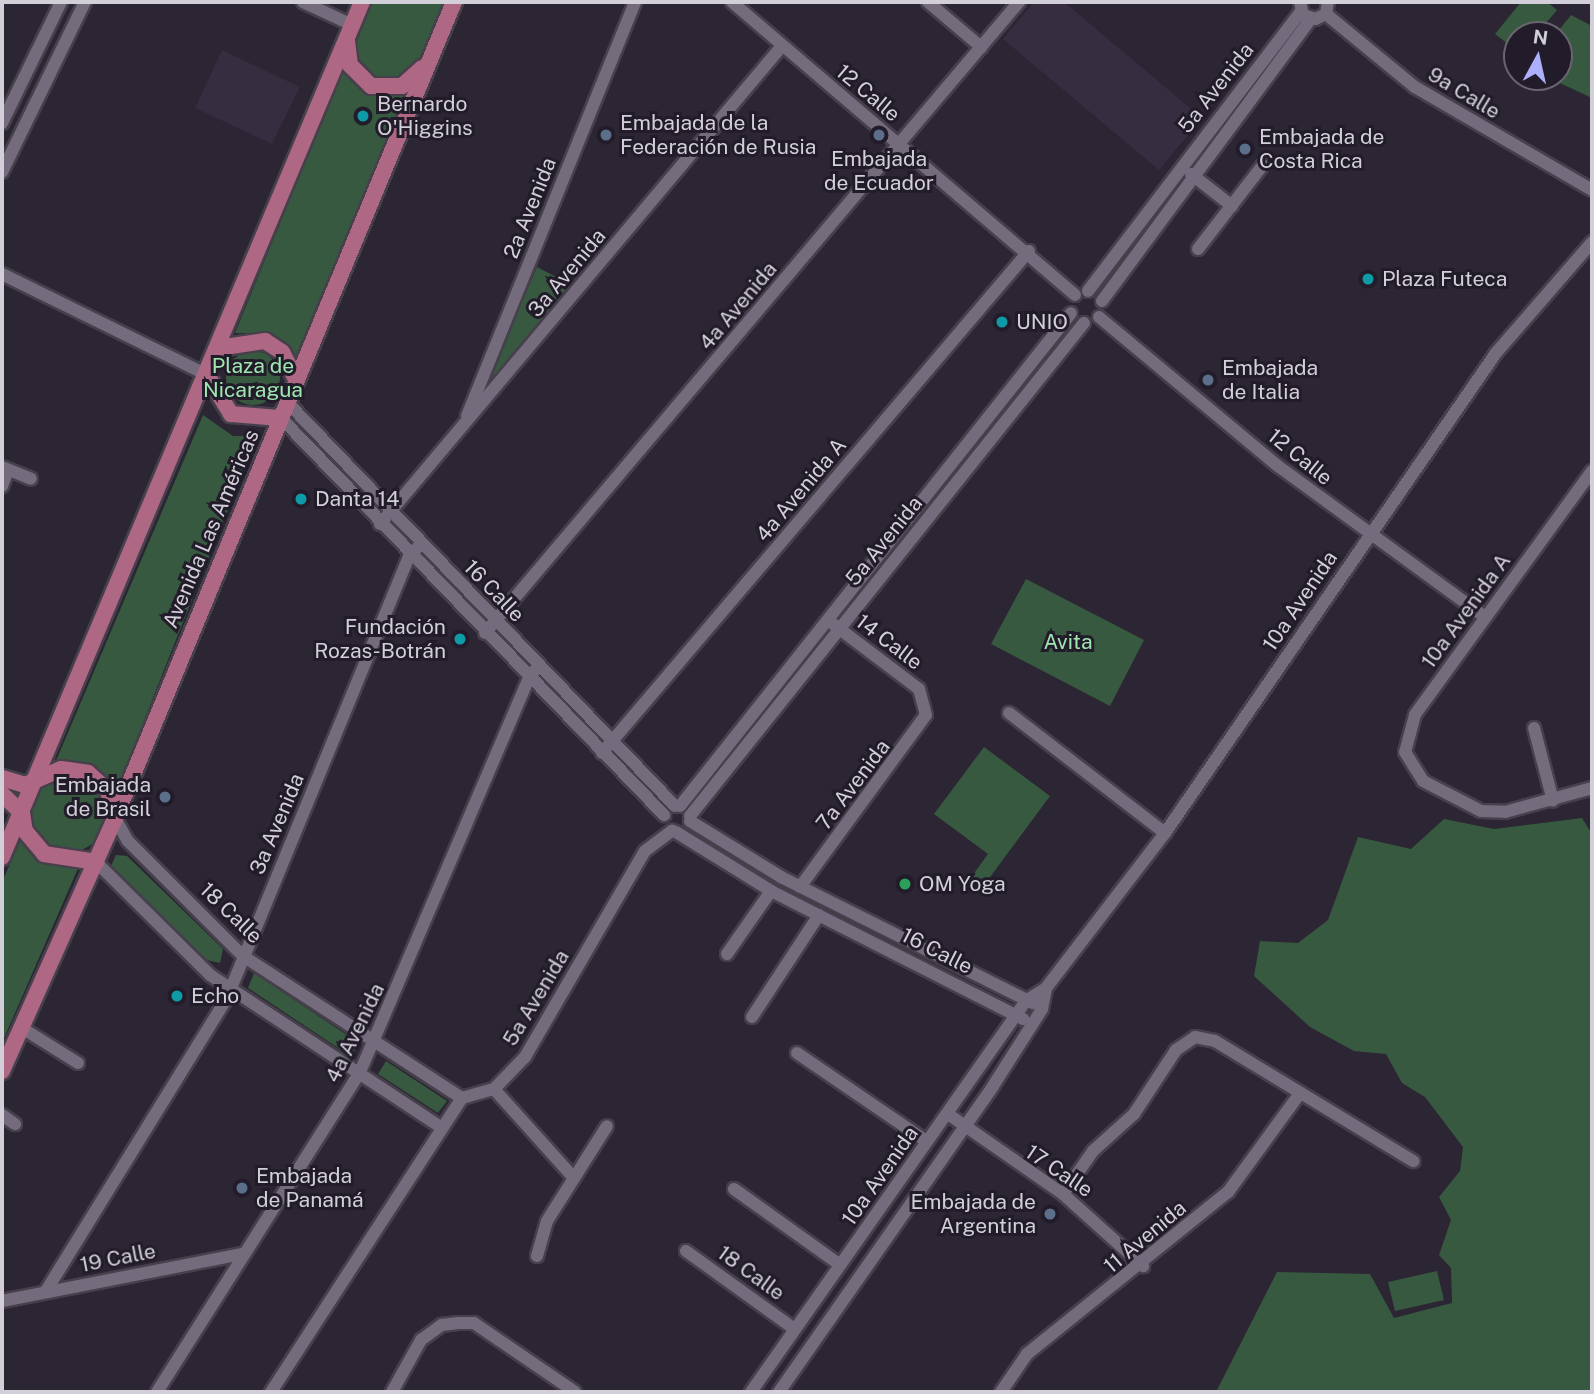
<!DOCTYPE html>
<meta charset="utf-8">
<style>
body{margin:0}
#map{position:relative;width:1594px;height:1394px;overflow:hidden;background:#2c2534;font-family:"Public Sans",sans-serif}
div>[style]{position:absolute}
.built>*{inset:0;background:#362d41}
.green>*{inset:0;background:#37593f}
.round{border-radius:50%}
.roads{filter:drop-shadow(2px 0 #46404c) drop-shadow(-2px 0 #46404c) drop-shadow(0 2px #46404c) drop-shadow(0 -2px #46404c)}
.minor>*{height:12px;margin:-6px;padding:0 6px;transform-origin:6px;border-radius:6px;background:#746c7d}
.major>*{height:16px;margin:-8px;padding:0 8px;transform-origin:8px;border-radius:8px;background:#ae6884}
.dots>*{width:19px;height:19px;translate:-50% -50%;box-sizing:border-box;border:4px solid #221c2a;border-radius:50%}
span{translate:-50% -50%;white-space:nowrap;text-align:center;line-height:1.15;-webkit-text-stroke:6px #221c2a;paint-order:stroke}
.street-label{font-size:21px;color:#d3cfd8}
.poi-label{font-size:21px;color:#d3cfd8}
.left{translate:0 -50%;text-align:left}
.right{translate:-100% -50%;text-align:right}
.park-label{font-size:21px;color:#a0e6b1}
.frame{position:absolute;inset:0;border:4px solid #d3cfd8;pointer-events:none}
.north{position:absolute;left:1503px;top:21px;width:70px;height:70px;box-sizing:border-box;background:#221c2a;border:2px solid #696470;border-radius:50%;rotate:8deg;font-size:19px;font-weight:700;line-height:28px;text-align:center;color:#d3cfd8}
.north::after{content:'';display:block;margin:auto;width:24px;height:32px;background:#acaffb;clip-path:polygon(50% 0,100% 100%,50% 72%,0 100%)}
</style>
<div id="map">
<div class="built">
<i style="clip-path:polygon(1034px 2px,1064px 2px,1202px 118px,1159px 170px,1003px 39px)"></i>
<i style="clip-path:polygon(222px 50px,300px 87px,272px 144px,195px 108px)"></i>
</div>
<div class="green">
<i style="clip-path:polygon(373px 2px,443px 2px,413px 75px,400px 83px,373px 83px,351px 55px)"></i>
<i style="clip-path:polygon(1521px 2px,1547px 2px,1557px 10px,1536px 35px,1517px 35px,1517px 51px,1495px 34px)"></i>
<i style="clip-path:polygon(1571px 15px,1592px 26px,1592px 98px,1547px 77px,1559px 77px,1555px 35px)"></i>
<i style="clip-path:polygon(344px 67px,357px 79px,408px 87px,296px 362px,269px 334px,235px 333px)"></i>
<i style="clip-path:polygon(537px 267px,570px 284px,481px 397px)"></i>
<i class="round" style="left:226px;top:351px;width:54px;height:54px"></i>
<i style="clip-path:polygon(203px 415px,233px 436px,257px 436px,116px 791px,91px 766px,55px 763px)"></i>
<i style="clip-path:polygon(1026px 579px,1144px 640px,1110px 706px,991px 644px)"></i>
<i style="clip-path:polygon(984px 747px,1050px 796px,982px 888px,970px 879px,988px 854px,934px 814px)"></i>
<i class="round" style="left:31px;top:776px;width:76px;height:76px"></i>
<i style="clip-path:polygon(1582px 818px,1592px 834px,1592px 1392px,1216px 1392px,1277px 1272px,1370px 1274px,1394px 1318px,1452px 1303px,1451px 1268px,1439px 1255px,1451px 1220px,1439px 1197px,1460px 1171px,1463px 1147px,1425px 1097px,1402px 1083px,1386px 1054px,1354px 1051px,1310px 1027px,1254px 976px,1260px 941px,1298px 943px,1328px 920px,1358px 837px,1411px 849px,1444px 819px,1494px 829px)"></i>
<i style="clip-path:polygon(21px 839px,50px 864px,79px 866px,2px 1043px,2px 882px)"></i>
<i style="clip-path:polygon(116px 855px,127px 856px,223px 949px,220px 963px,207px 960px,111px 866px)"></i>
<i style="clip-path:polygon(254px 973px,356px 1041px,355px 1050px,347px 1054px,248px 988px)"></i>
<i style="clip-path:polygon(386px 1061px,447px 1101px,438px 1113px,378px 1074px)"></i>
<i style="clip-path:polygon(1437px 1271px,1444px 1300px,1395px 1311px,1388px 1282px)"></i>
</div>
<div class="roads">
<div class="minor">
<i style="left:303px;top:2px;width:54px;rotate:25.1deg"></i>
<i style="left:732px;top:2px;width:451px;rotate:40.5deg"></i>
<i style="left:928px;top:2px;width:70px;rotate:40.3deg"></i>
<i style="left:1300px;top:2px;width:13px;rotate:77deg"></i>
<i style="left:1303px;top:15px;width:13px;rotate:18deg"></i>
<i style="left:1315px;top:19px;width:12px;rotate:-24deg"></i>
<i style="left:1326px;top:14px;width:12px;rotate:-81deg"></i>
<i style="left:1326px;top:14px;width:115px;rotate:39.4deg"></i>
<i style="left:1415px;top:87px;width:205px;rotate:30.2deg"></i>
<i style="left:2px;top:123px;width:135px;rotate:-64deg"></i>
<i style="left:2px;top:172px;width:189px;rotate:-64deg"></i>
<i style="left:1191px;top:174px;width:52px;rotate:38deg"></i>
<i style="left:1198px;top:249px;width:106px;rotate:-52.3deg"></i>
<i style="left:2px;top:274px;width:229px;rotate:26.2deg"></i>
<i style="left:1088px;top:291px;width:352px;rotate:-52.7deg"></i>
<i style="left:1102px;top:301px;width:351px;rotate:-53.5deg"></i>
<i style="left:1099px;top:317px;width:233px;rotate:39.8deg"></i>
<i style="left:1278px;top:466px;width:256px;rotate:36.1deg"></i>
<i style="left:287px;top:402px;width:560px;rotate:46.16deg"></i>
<i style="left:467px;top:416px;width:447px;rotate:-67.9deg"></i>
<i style="left:281px;top:418px;width:552px;rotate:46.03deg"></i>
<i style="left:2px;top:467px;width:31px;rotate:22deg"></i>
<i style="left:1592px;top:471px;width:301px;rotate:126deg"></i>
<i style="left:1415px;top:715px;width:38px;rotate:105deg"></i>
<i style="left:1405px;top:752px;width:34px;rotate:58deg"></i>
<i style="left:1423px;top:781px;width:65px;rotate:27.3deg"></i>
<i style="left:1481px;top:811px;width:24px;rotate:2deg"></i>
<i style="left:1505px;top:812px;width:90px;rotate:-15.4deg"></i>
<i style="left:2px;top:486px;width:17px;rotate:-69deg"></i>
<i style="left:380px;top:524px;width:625px;rotate:-49.94deg"></i>
<i style="left:485px;top:633px;width:827px;rotate:-49.76deg"></i>
<i style="left:1009px;top:713px;width:197px;rotate:37.6deg"></i>
<i style="left:1534px;top:728px;width:75px;rotate:75.4deg"></i>
<i style="left:602px;top:753px;width:659px;rotate:-49.62deg"></i>
<i style="left:680px;top:806px;width:629px;rotate:-51.58deg"></i>
<i style="left:690px;top:816px;width:631px;rotate:-51.37deg"></i>
<i style="left:115px;top:818px;width:26px;rotate:61deg"></i>
<i style="left:128px;top:841px;width:163px;rotate:45deg"></i>
<i style="left:243px;top:956px;width:261px;rotate:33deg"></i>
<i style="left:690px;top:821px;width:107px;rotate:31.6deg"></i>
<i style="left:781px;top:877px;width:282px;rotate:26.6deg"></i>
<i style="left:676px;top:832px;width:112px;rotate:31.8deg"></i>
<i style="left:771px;top:891px;width:283px;rotate:26.9deg"></i>
<i style="left:96px;top:862px;width:161px;rotate:44.7deg"></i>
<i style="left:210px;top:975px;width:278px;rotate:33.4deg"></i>
<i style="left:800px;top:887px;width:213px;rotate:-53.8deg"></i>
<i style="left:926px;top:715px;width:27px;rotate:-105deg"></i>
<i style="left:919px;top:689px;width:108px;rotate:-142.9deg"></i>
<i style="left:727px;top:954px;width:77px;rotate:-55.1deg"></i>
<i style="left:752px;top:1017px;width:122px;rotate:-56.7deg"></i>
<i style="left:22px;top:1028px;width:66px;rotate:32deg"></i>
<i style="left:797px;top:1053px;width:156px;rotate:34.3deg"></i>
<i style="left:494px;top:1089px;width:118px;rotate:48.1deg"></i>
<i style="left:948px;top:1114px;width:140px;rotate:34.8deg"></i>
<i style="left:1063px;top:1194px;width:108px;rotate:42deg"></i>
<i style="left:2px;top:1115px;width:16px;rotate:35deg"></i>
<i style="left:734px;top:1189px;width:130px;rotate:35.6deg"></i>
<i style="left:1063px;top:1194px;width:52px;rotate:-55.1deg"></i>
<i style="left:1093px;top:1151px;width:55px;rotate:-42.1deg"></i>
<i style="left:1134px;top:1114px;width:77px;rotate:-56.7deg"></i>
<i style="left:1176px;top:1050px;width:23px;rotate:-34deg"></i>
<i style="left:1195px;top:1037px;width:20px;rotate:11deg"></i>
<i style="left:1215px;top:1041px;width:232px;rotate:31.2deg"></i>
<i style="left:686px;top:1251px;width:132px;rotate:35.7deg"></i>
<i style="left:537px;top:1256px;width:36px;rotate:-74deg"></i>
<i style="left:547px;top:1221px;width:112px;rotate:-57.7deg"></i>
<i style="left:46px;top:1291px;width:344px;rotate:-58.3deg"></i>
<i style="left:227px;top:998px;width:478px;rotate:-67.6deg"></i>
<i style="left:409px;top:556px;width:17px;rotate:-45deg"></i>
<i style="left:2px;top:1301px;width:245px;rotate:-11.1deg"></i>
<i style="left:157px;top:1392px;width:379px;rotate:-57.6deg"></i>
<i style="left:360px;top:1072px;width:430px;rotate:-66.8deg"></i>
<i style="left:529px;top:677px;width:15px;rotate:-48deg"></i>
<i style="left:271px;top:1392px;width:351px;rotate:-57deg"></i>
<i style="left:462px;top:1098px;width:33px;rotate:-16deg"></i>
<i style="left:494px;top:1089px;width:45px;rotate:-45.9deg"></i>
<i style="left:525px;top:1057px;width:238px;rotate:-59.8deg"></i>
<i style="left:645px;top:851px;width:34px;rotate:-37deg"></i>
<i style="left:392px;top:1392px;width:60px;rotate:-60.9deg"></i>
<i style="left:421px;top:1340px;width:26px;rotate:-36deg"></i>
<i style="left:442px;top:1325px;width:16px;rotate:-7deg"></i>
<i style="left:458px;top:1323px;width:16px"></i>
<i style="left:474px;top:1323px;width:122px;rotate:34.3deg"></i>
<i style="left:751px;top:1392px;width:479px;rotate:-54.9deg"></i>
<i style="left:1027px;top:1000px;width:22px;rotate:-32deg"></i>
<i style="left:1046px;top:988px;width:195px;rotate:-52.5deg"></i>
<i style="left:1165px;top:833px;width:583px;rotate:-55.41deg"></i>
<i style="left:1496px;top:353px;width:147px;rotate:-49.1deg"></i>
<i style="left:779px;top:1392px;width:373px;rotate:-55deg"></i>
<i style="left:993px;top:1086px;width:91px;rotate:-57.5deg"></i>
<i style="left:1042px;top:1009px;width:21px;rotate:-79deg"></i>
<i style="left:1001px;top:1392px;width:46px;rotate:-55.6deg"></i>
<i style="left:1027px;top:1354px;width:258px;rotate:-38.9deg"></i>
<i style="left:1228px;top:1192px;width:119px;rotate:-53.9deg"></i>
</div>
<div class="major">
<i style="left:347px;top:41px;width:24px;rotate:83deg"></i>
<i style="left:350px;top:65px;width:30px;rotate:45deg"></i>
<i style="left:371px;top:86px;width:31px"></i>
<i style="left:402px;top:86px;width:27px;rotate:-42deg"></i>
<i style="left:218px;top:348px;width:48px;rotate:-8.5deg"></i>
<i style="left:265px;top:341px;width:20px;rotate:33deg"></i>
<i style="left:282px;top:352px;width:30px;rotate:63deg"></i>
<i style="left:207px;top:375px;width:46px;rotate:58.4deg"></i>
<i style="left:231px;top:414px;width:50px;rotate:4.6deg"></i>
<i style="left:2px;top:778px;width:24px;rotate:17deg"></i>
<i style="left:25px;top:785px;width:39px;rotate:-24deg"></i>
<i style="left:61px;top:769px;width:27px;rotate:8deg"></i>
<i style="left:88px;top:773px;width:27px;rotate:42deg"></i>
<i style="left:108px;top:791px;width:28px;rotate:75deg"></i>
<i style="left:2px;top:794px;width:28px;rotate:44deg"></i>
<i style="left:22px;top:813px;width:18px;rotate:81deg"></i>
<i style="left:25px;top:831px;width:30px;rotate:50deg"></i>
<i style="left:44px;top:854px;width:53px;rotate:8.7deg"></i>
<i style="left:2px;top:857px;width:928px;rotate:-67.17deg"></i>
<i style="left:2px;top:1071px;width:277px;rotate:-65.9deg"></i>
<i style="left:115px;top:818px;width:884px;rotate:-67.44deg"></i>
</div>
</div>
<div class="dots">
<i style="left:363px;top:116px;background:#0f9aa8"></i>
<i style="left:606px;top:135px;background:#5c6f8a"></i>
<i style="left:879px;top:135px;background:#5c6f8a"></i>
<i style="left:1245px;top:149px;background:#5c6f8a"></i>
<i style="left:1368px;top:279px;background:#0f9aa8"></i>
<i style="left:1002px;top:322px;background:#0f9aa8"></i>
<i style="left:1208px;top:380px;background:#5c6f8a"></i>
<i style="left:301px;top:499px;background:#0f9aa8"></i>
<i style="left:460px;top:639px;background:#0f9aa8"></i>
<i style="left:165px;top:797px;background:#5c6f8a"></i>
<i style="left:905px;top:884px;background:#2e9e5b"></i>
<i style="left:177px;top:996px;background:#0f9aa8"></i>
<i style="left:242px;top:1188px;background:#5c6f8a"></i>
<i style="left:1050px;top:1214px;background:#5c6f8a"></i>
</div>
<div class="street-label">
<span style="left:1216px;top:88px;rotate:-52deg">5a Avenida</span>
<span style="left:868px;top:93px;rotate:40deg">12 Calle</span>
<span style="left:1464px;top:93px;rotate:31deg">9a Calle</span>
<span style="left:530px;top:208px;rotate:-68deg">2a Avenida</span>
<span style="left:567px;top:273px;rotate:-50deg">3a Avenida</span>
<span style="left:738px;top:306px;rotate:-50deg">4a Avenida</span>
<span style="left:1300px;top:457px;rotate:39deg">12 Calle</span>
<span style="left:801px;top:490px;rotate:-50deg">4a Avenida A</span>
<span style="left:211px;top:529px;rotate:-67deg">Avenida Las Américas</span>
<span style="left:884px;top:541px;rotate:-51deg">5a Avenida</span>
<span style="left:494px;top:591px;rotate:46deg">16 Calle</span>
<span style="left:1300px;top:601px;rotate:-56deg">10a Avenida</span>
<span style="left:1466px;top:611px;rotate:-54deg">10a Avenida A</span>
<span style="left:889px;top:642px;rotate:37deg">14 Calle</span>
<span style="left:853px;top:785px;rotate:-53deg">7a Avenida</span>
<span style="left:277px;top:824px;rotate:-67deg">3a Avenida</span>
<span style="left:231px;top:913px;rotate:44deg">18 Calle</span>
<span style="left:937px;top:951px;rotate:27deg">16 Calle</span>
<span style="left:536px;top:998px;rotate:-59deg">5a Avenida</span>
<span style="left:355px;top:1033px;rotate:-64deg">4a Avenida</span>
<span style="left:1059px;top:1171px;rotate:34deg">17 Calle</span>
<span style="left:880px;top:1176px;rotate:-55deg">10a Avenida</span>
<span style="left:1145px;top:1237px;rotate:-40deg">11 Avenida</span>
<span style="left:118px;top:1258px;rotate:-11deg">19 Calle</span>
<span style="left:751px;top:1273px;rotate:36deg">18 Calle</span>
</div>
<div class="poi-label">
<span class="left" style="left:377px;top:116px">Bernardo<br>O'Higgins</span>
<span class="left" style="left:620px;top:135px">Embajada de la<br>Federación de Rusia</span>
<span class="left" style="left:1259px;top:149px">Embajada de<br>Costa Rica</span>
<span style="left:879px;top:171px">Embajada<br>de Ecuador</span>
<span class="left" style="left:1382px;top:279px">Plaza Futeca</span>
<span class="left" style="left:1016px;top:322px">UNIO</span>
<span class="left" style="left:1222px;top:380px">Embajada<br>de Italia</span>
<span class="left" style="left:315px;top:499px">Danta 14</span>
<span class="right" style="left:446px;top:639px">Fundación<br>Rozas-Botrán</span>
<span class="right" style="left:151px;top:797px">Embajada<br>de Brasil</span>
<span class="left" style="left:919px;top:884px">OM Yoga</span>
<span class="left" style="left:191px;top:996px">Echo</span>
<span class="left" style="left:256px;top:1188px">Embajada<br>de Panamá</span>
<span class="right" style="left:1036px;top:1214px">Embajada de<br>Argentina</span>
</div>
<div class="park-label">
<span style="left:253px;top:378px">Plaza de<br>Nicaragua</span>
<span style="left:1068px;top:642px">Avita</span>
</div>
<div class="frame"></div>
<div class="north">N</div>
</div>
